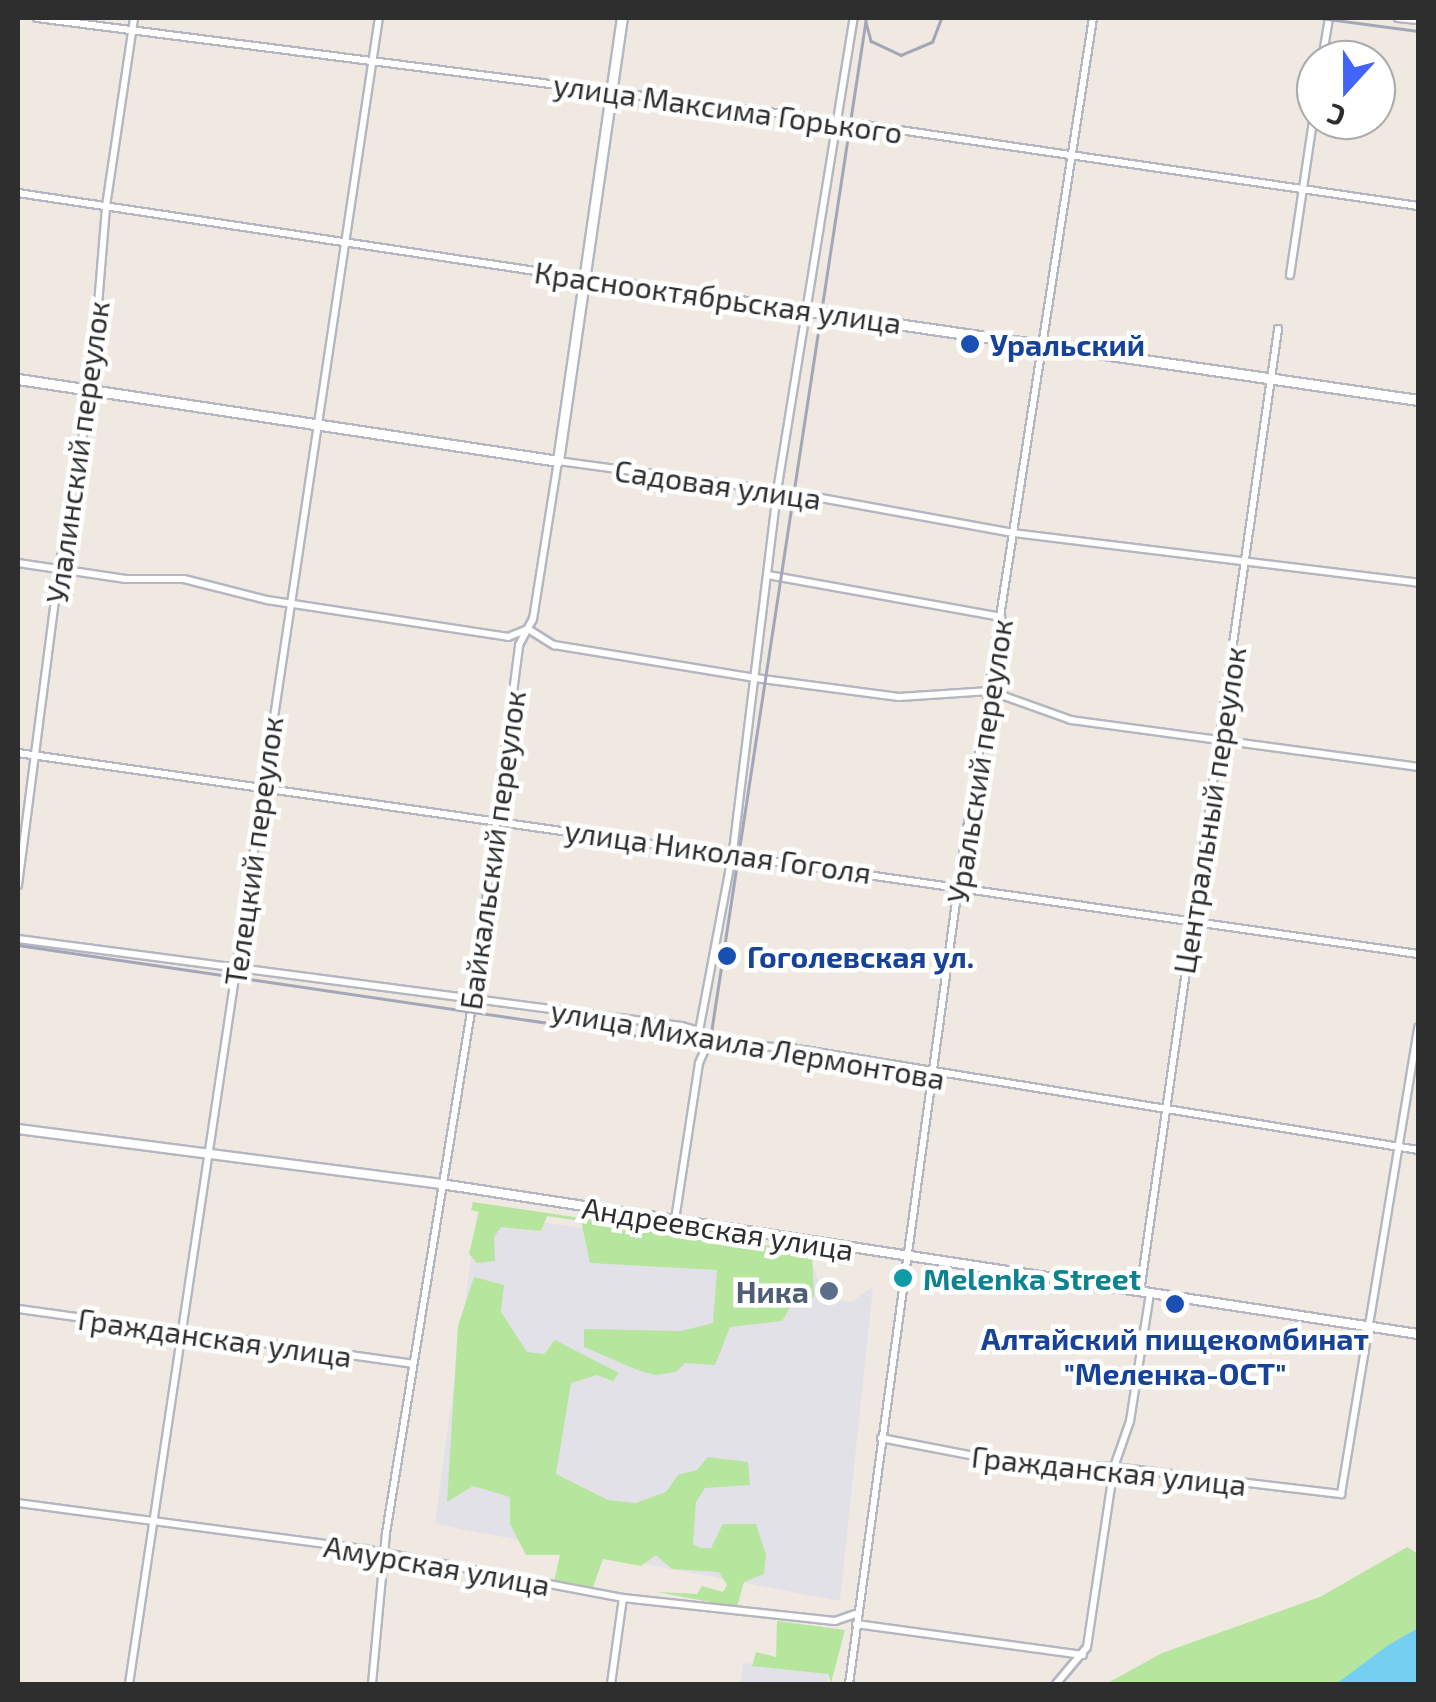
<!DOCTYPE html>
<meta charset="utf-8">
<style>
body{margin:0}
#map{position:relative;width:1436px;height:1702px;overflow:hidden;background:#efe9e1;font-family:"Exo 2",sans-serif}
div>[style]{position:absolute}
.industrial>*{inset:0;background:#e3e1e8}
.green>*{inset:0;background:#b6e59e}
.water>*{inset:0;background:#75cff0}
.roads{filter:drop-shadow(2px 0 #b4b7c1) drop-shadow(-2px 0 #b4b7c1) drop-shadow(0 2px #b4b7c1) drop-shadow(0 -2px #b4b7c1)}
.minor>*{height:6px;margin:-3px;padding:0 3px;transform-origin:3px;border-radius:3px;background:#fff}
.tertiary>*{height:8px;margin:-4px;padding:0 4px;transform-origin:4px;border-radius:4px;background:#fff}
.secondary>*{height:9px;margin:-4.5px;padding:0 4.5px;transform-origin:4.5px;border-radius:4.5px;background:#fff}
.tram>*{height:2.5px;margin:-1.25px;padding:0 1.25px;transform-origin:1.25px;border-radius:1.25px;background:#a3a6b8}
.dots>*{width:28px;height:28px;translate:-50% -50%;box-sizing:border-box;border:5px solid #fff;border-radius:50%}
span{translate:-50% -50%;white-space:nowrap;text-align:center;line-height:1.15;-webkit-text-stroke:9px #fff;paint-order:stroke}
.street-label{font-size:30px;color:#2e2e2e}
.transit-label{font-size:30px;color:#164399;font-weight:700}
.left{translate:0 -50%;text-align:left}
.culture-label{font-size:30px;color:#0d838f;font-weight:700}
.service-label{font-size:30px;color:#4e5e75;font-weight:700}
.right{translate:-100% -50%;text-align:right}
.frame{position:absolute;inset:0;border:20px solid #2e2e2e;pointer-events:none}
.north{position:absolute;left:1296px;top:40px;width:100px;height:100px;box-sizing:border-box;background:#fff;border:2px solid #ababab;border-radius:50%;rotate:201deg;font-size:28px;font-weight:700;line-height:40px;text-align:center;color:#2e2e2e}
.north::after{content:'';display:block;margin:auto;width:35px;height:45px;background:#4264fb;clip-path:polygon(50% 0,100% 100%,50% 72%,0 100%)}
</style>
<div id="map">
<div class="industrial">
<i style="clip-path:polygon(477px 1213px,811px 1261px,825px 1299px,851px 1302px,873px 1287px,840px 1601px,435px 1524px)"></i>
<i style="clip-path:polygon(743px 1663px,827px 1671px,828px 1684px,741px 1684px)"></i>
</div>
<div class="green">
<i style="clip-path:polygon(473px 1202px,812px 1252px,814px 1297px,796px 1298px,782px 1321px,730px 1327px,715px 1365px,685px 1363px,676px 1372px,655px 1375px,637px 1370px,584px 1347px,584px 1329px,681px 1331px,713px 1323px,717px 1270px,590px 1263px,581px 1221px,547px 1216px,541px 1231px,501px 1227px,494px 1237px,495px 1261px,477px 1263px,469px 1254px,479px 1212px,471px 1210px)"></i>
<i style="clip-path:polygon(474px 1277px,504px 1285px,501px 1312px,527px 1352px,544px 1354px,555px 1340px,619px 1373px,613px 1381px,597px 1375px,571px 1383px,556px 1474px,608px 1500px,636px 1503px,666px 1492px,678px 1475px,697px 1470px,708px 1457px,748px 1462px,750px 1485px,705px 1488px,696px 1502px,693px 1544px,701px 1548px,711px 1548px,723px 1524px,756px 1524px,766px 1555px,764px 1574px,744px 1582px,737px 1607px,657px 1592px,697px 1594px,702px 1586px,723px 1592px,727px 1585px,719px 1572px,672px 1569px,656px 1555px,641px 1566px,603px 1559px,593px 1587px,554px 1582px,560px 1555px,526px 1555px,510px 1524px,510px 1497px,473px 1486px,447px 1502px,458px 1326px)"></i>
<i style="clip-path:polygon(1407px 1547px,1418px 1554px,1418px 1628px,1336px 1684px,1106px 1684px,1162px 1653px,1320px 1597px)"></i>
<i style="clip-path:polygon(777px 1621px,845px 1630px,831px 1683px,828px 1674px,752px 1666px,756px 1652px,776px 1657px)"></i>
</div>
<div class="water">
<i style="clip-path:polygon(1418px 1628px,1418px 1684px,1336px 1684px,1387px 1646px)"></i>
</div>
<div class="roads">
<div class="minor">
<i style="left:37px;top:18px;width:815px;rotate:7.33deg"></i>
<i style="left:845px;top:122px;width:579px;rotate:8.34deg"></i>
<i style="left:1398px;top:18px;width:20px;rotate:6deg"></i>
<i style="left:1322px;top:60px;width:43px;rotate:-80.5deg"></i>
<i style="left:18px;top:193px;width:570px;rotate:8.57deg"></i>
<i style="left:1290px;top:275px;width:176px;rotate:-81.5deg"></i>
<i style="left:18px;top:563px;width:109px;rotate:8.4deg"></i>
<i style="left:126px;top:579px;width:58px"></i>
<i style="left:184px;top:579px;width:86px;rotate:14.2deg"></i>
<i style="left:267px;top:600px;width:244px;rotate:8.7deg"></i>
<i style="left:508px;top:637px;width:22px;rotate:-22deg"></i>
<i style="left:528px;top:629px;width:31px;rotate:32deg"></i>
<i style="left:554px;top:645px;width:204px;rotate:9.3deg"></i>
<i style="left:755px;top:678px;width:145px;rotate:7.5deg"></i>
<i style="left:899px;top:697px;width:91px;rotate:-3.8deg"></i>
<i style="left:990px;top:691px;width:86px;rotate:19.7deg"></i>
<i style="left:1071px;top:720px;width:350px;rotate:7.7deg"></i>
<i style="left:768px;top:575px;width:237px;rotate:10.2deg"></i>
<i style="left:18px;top:753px;width:1414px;rotate:8.17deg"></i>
<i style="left:18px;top:885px;width:319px;rotate:-82.6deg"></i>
<i style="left:59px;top:569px;width:182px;rotate:-79.9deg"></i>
<i style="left:91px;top:390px;width:185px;rotate:-85.3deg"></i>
<i style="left:106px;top:206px;width:190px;rotate:-81.5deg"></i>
<i style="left:18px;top:939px;width:669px;rotate:7.48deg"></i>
<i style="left:681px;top:1026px;width:19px;rotate:16deg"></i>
<i style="left:699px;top:1031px;width:15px;rotate:53deg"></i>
<i style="left:708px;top:1043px;width:84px;rotate:3.4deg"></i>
<i style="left:792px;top:1048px;width:634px;rotate:9.25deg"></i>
<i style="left:699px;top:1031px;width:183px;rotate:-79.3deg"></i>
<i style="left:733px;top:851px;width:363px;rotate:-83deg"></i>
<i style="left:777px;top:491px;width:479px;rotate:-80.8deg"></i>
<i style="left:675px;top:1220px;width:159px;rotate:-81.3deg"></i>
<i style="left:699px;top:1063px;width:22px;rotate:-66deg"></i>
<i style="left:1140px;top:1292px;width:973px;rotate:-81.84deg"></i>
<i style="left:18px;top:1309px;width:399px;rotate:7.9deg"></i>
<i style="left:881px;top:1438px;width:121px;rotate:10.9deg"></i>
<i style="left:1000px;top:1461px;width:114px;rotate:3deg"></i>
<i style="left:1114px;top:1467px;width:229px;rotate:6.8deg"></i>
<i style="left:1341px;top:1494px;width:473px;rotate:-80.6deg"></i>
<i style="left:18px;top:1503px;width:349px;rotate:7.6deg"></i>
<i style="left:364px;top:1549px;width:264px;rotate:10.7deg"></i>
<i style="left:623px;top:1598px;width:213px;rotate:6.2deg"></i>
<i style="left:835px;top:1621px;width:21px;rotate:-19deg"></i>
<i style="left:856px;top:1624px;width:229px;rotate:7.8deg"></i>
<i style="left:129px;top:1684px;width:1685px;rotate:-81.47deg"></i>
<i style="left:372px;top:1684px;width:152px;rotate:-84.7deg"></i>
<i style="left:386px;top:1533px;width:547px;rotate:-80.74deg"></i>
<i style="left:474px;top:993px;width:351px;rotate:-82.6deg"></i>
<i style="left:519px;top:645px;width:30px;rotate:-62deg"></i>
<i style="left:533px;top:619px;width:160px;rotate:-81deg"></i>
<i style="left:558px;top:461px;width:232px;rotate:7.7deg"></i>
<i style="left:788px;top:492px;width:229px;rotate:10.3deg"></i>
<i style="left:1013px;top:533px;width:408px;rotate:7deg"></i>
<i style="left:611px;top:1684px;width:87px;rotate:-82.1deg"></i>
<i style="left:849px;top:1684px;width:804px;rotate:-82.21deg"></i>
<i style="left:958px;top:887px;width:879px;rotate:-81.17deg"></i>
<i style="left:1056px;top:1684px;width:48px;rotate:-50deg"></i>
<i style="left:1087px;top:1647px;width:182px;rotate:-81.5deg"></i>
<i style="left:1114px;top:1467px;width:49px;rotate:-70.8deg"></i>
<i style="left:1130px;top:1421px;width:130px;rotate:-81.1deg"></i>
</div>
<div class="tertiary">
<i style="left:18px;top:1129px;width:427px;rotate:7.4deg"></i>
<i style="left:441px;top:1184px;width:988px;rotate:8.73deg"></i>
</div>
<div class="secondary">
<i style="left:582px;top:278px;width:845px;rotate:8.3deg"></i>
<i style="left:18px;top:379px;width:546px;rotate:8.63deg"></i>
<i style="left:558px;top:461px;width:448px;rotate:-81.8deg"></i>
</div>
</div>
<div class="tram">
<i style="left:1320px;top:18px;width:99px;rotate:7.6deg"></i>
<i style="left:866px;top:22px;width:20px;rotate:75deg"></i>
<i style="left:871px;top:41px;width:33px;rotate:25deg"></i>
<i style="left:901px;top:55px;width:34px;rotate:-23deg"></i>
<i style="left:932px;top:42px;width:26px;rotate:-69deg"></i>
<i style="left:18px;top:945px;width:674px;rotate:8.36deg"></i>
<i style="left:685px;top:1043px;width:28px;rotate:-21deg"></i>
<i style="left:711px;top:1033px;width:1027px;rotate:-81.32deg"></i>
</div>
<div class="dots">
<i style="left:970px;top:344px;background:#1a4fb4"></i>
<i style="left:727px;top:956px;background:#1a4fb4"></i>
<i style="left:903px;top:1278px;background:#0f9aa8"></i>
<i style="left:829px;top:1291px;background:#5c6f8a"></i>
<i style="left:1175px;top:1304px;background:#1a4fb4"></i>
</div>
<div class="street-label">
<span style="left:728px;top:108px;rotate:8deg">улица Максима Горького</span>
<span style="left:718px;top:297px;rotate:8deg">Краснооктябрьская улица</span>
<span style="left:77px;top:452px;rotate:-82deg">Улалинский переулок</span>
<span style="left:718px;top:484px;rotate:8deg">Садовая улица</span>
<span style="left:979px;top:761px;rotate:-81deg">Уральский переулок</span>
<span style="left:1209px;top:810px;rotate:-81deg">Центральный переулок</span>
<span style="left:492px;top:850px;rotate:-82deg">Байкальский переулок</span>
<span style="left:253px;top:851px;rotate:-82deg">Телецкий переулок</span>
<span style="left:718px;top:851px;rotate:8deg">улица Николая Гоголя</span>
<span style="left:748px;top:1044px;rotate:10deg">улица Михаила Лермонтова</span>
<span style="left:718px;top:1228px;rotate:9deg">Андреевская улица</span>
<span style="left:215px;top:1337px;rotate:8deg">Гражданская улица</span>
<span style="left:1109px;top:1470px;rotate:6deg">Гражданская улица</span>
<span style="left:437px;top:1565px;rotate:10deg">Амурская улица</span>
</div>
<div class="transit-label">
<span class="left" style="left:990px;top:344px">Уральский</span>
<span class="left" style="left:747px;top:956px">Гоголевская ул.</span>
<span style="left:1175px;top:1355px">Алтайский пищекомбинат<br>"Меленка-ОСТ"</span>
</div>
<div class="culture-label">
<span class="left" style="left:923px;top:1278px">Melenka Street</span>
</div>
<div class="service-label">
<span class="right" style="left:809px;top:1291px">Ника</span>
</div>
<div class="frame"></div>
<div class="north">С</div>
</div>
